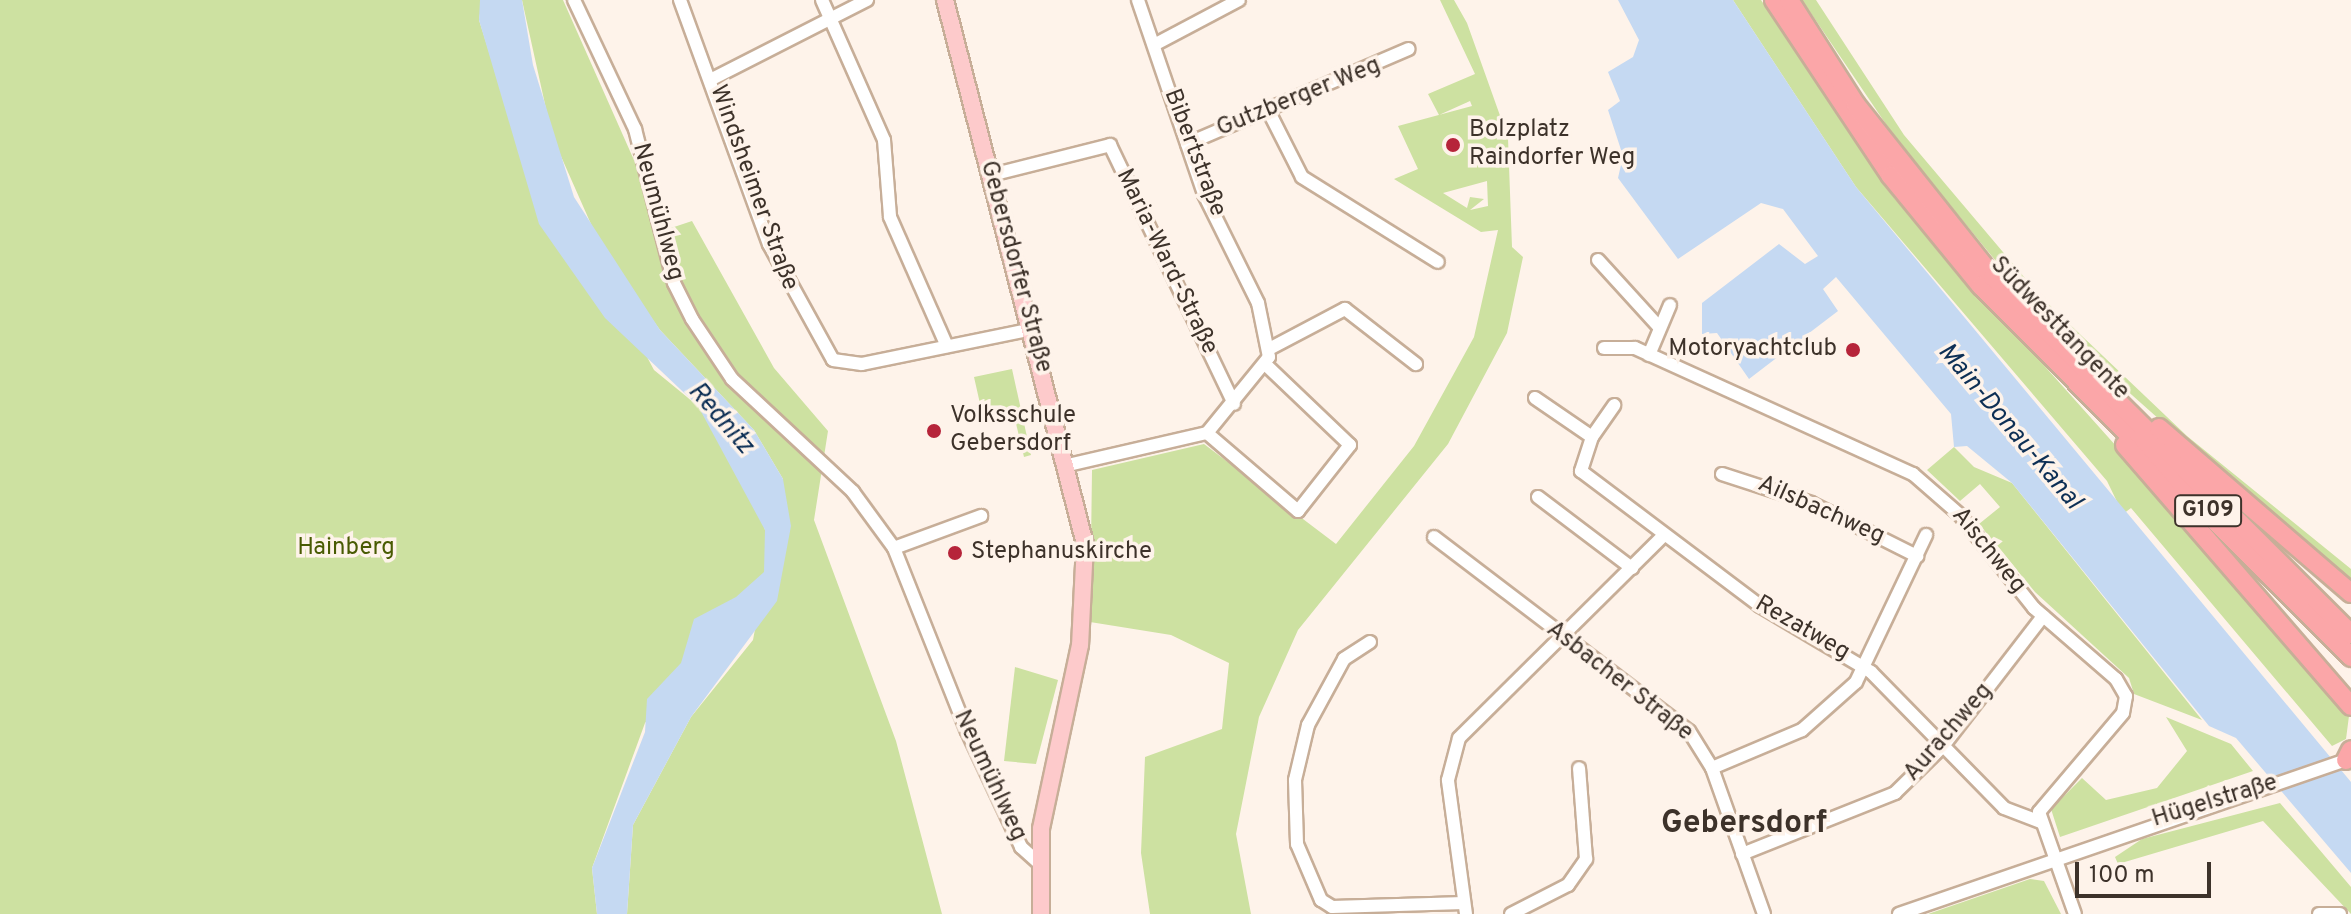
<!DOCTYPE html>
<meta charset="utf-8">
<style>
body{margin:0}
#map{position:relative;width:2351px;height:914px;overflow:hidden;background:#fef3ea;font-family:Overpass,sans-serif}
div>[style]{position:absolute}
.green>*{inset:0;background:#cde1a1}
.water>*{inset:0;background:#c5d9f2}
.roads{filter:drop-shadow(2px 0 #c7ae98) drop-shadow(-2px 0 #c7ae98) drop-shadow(0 2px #c7ae98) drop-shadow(0 -2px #c7ae98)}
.minor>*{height:12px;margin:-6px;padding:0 6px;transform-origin:6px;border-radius:6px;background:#fff}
.major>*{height:16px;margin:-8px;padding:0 8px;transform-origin:8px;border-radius:8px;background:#fdcacb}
.highway>*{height:18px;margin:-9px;padding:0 9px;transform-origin:9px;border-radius:9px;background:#fba6a8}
.dots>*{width:22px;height:22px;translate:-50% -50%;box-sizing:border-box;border:4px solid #fef3ea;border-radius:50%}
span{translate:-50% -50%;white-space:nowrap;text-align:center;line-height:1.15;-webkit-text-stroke:7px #fef3ea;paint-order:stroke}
.shield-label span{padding:2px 6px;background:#fef3ea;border:2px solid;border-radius:6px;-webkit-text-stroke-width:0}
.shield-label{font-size:22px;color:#3d322a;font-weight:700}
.street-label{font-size:24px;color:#3d322a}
.poi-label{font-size:24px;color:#3d322a}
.left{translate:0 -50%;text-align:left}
.right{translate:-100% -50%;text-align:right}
.park-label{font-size:24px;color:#495b03}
.water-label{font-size:26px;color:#0d2f55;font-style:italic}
.district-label{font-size:32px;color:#3d322a;font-weight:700}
.scale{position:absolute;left:2075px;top:862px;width:136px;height:36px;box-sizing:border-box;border:4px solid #3d322a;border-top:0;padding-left:10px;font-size:24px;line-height:28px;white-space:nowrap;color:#3d322a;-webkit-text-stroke:6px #fef3ea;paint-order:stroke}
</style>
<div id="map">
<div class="green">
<i style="clip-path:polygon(0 0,482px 0,479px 20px,497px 77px,654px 370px,698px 406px,744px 462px,765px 530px,765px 572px,645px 723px,592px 868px,597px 914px,0 914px)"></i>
<i style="clip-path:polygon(522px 0,563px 0,665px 230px,692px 221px,774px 368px,828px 431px,814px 520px,896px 741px,942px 914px,627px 914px,633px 825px,691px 717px,753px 640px,783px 479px,754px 430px,660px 330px,602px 249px,552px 136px)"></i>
<i style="clip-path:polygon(evenodd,1440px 0,1454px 0,1467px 23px,1508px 138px,1512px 247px,1523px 257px,1507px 333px,1448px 444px,1298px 630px,1259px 717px,1236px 834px,1251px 914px,1150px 914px,1141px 853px,1145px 757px,1222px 729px,1229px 663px,1171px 635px,1090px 622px,1092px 470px,1204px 444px,1336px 544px,1414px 446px,1474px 337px,1498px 230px,1481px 232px,1394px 179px,1418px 169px,1398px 126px,1472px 106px,1470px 101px,1439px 115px,1428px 94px,1475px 74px,1440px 0,1487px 181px,1488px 206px,1470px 210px,1484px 199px,1470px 197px,1467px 208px,1443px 193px,1487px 181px)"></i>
<i style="clip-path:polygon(1733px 0,1761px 0,1895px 199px,2295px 646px,2349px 716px,2346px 739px,2332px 746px,2131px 508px,2123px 514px,2107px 481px,1856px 187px)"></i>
<i style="clip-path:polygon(1802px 0,1816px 0,1904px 135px,2041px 297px,2187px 436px,2351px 569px,2351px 590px,2087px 355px,2000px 266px,1898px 142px)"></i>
<i style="clip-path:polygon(1012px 369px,1031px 455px,1024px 457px,1013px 411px,983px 417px,974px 377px)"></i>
<i style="clip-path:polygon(1954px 447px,1974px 467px,2012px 483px,2202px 720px,2134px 694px,2129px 678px,2035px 592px,1979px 524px,2000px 507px,1980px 484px,1960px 501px,1927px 470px)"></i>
<i style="clip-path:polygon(1015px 667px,1058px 680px,1036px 764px,1004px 761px)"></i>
<i style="clip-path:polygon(2166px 717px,2231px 744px,2253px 771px,2060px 837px,2051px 809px,2082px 778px,2106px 800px,2157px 788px,2187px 751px)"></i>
<i style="clip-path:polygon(2280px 803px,2351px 887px,2351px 914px,2263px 821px,2118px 864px,2115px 857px,2142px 839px)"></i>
<i style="clip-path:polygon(2030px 879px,2044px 881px,2061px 914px,1928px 914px)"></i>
</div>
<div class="water">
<i style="clip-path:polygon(480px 0,522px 0,533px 65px,574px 197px,660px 330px,754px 430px,783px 479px,791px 526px,777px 601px,691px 717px,633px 825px,627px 914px,597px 914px,592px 868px,645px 732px,647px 699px,681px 663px,694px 619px,736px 597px,764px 572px,765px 530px,698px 406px,605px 318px,539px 224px,479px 20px)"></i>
<i style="clip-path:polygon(1618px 0,1733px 0,1856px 187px,2351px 782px,2351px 873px,2236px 738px,2209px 726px,2012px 483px,1967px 446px,1954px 447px,1951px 414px,1836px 277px,1823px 289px,1838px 311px,1749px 379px,1717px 333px,1702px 334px,1702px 303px,1779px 244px,1805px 264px,1818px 256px,1783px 209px,1761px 203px,1678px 259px,1618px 178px,1623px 156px,1608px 110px,1620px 101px,1608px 72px,1633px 57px,1639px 40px)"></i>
</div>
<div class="roads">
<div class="minor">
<i style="left:574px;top:0;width:143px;rotate:64.7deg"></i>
<i style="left:635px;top:129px;width:159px;rotate:75.8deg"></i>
<i style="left:674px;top:283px;width:40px;rotate:63.4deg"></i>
<i style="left:692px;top:319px;width:72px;rotate:56.3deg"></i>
<i style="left:732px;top:379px;width:166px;rotate:43deg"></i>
<i style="left:853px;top:492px;width:69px;rotate:53.8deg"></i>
<i style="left:894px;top:548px;width:197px;rotate:68.3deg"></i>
<i style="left:967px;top:731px;width:128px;rotate:65deg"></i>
<i style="left:1021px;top:847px;width:24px;rotate:42deg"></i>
<i style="left:680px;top:0;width:260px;rotate:70deg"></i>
<i style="left:769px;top:244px;width:132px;rotate:61.1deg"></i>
<i style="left:833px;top:360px;width:29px;rotate:8deg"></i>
<i style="left:862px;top:364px;width:174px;rotate:-11.6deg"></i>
<i style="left:822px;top:0;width:153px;rotate:66.1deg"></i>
<i style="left:884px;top:140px;width:77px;rotate:85.5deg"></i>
<i style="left:890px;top:217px;width:141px;rotate:66.2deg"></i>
<i style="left:1154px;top:45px;width:96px;rotate:-27.9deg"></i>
<i style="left:712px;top:79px;width:174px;rotate:-27deg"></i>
<i style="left:1268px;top:110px;width:75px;rotate:63.1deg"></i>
<i style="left:1302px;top:177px;width:160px;rotate:32deg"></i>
<i style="left:1187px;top:144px;width:241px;rotate:-23.2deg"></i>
<i style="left:991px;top:175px;width:123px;rotate:-14.1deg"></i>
<i style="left:1110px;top:145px;width:287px;rotate:64.4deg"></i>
<i style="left:1598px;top:260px;width:91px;rotate:47.7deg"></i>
<i style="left:1604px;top:348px;width:31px"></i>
<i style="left:1635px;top:348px;width:305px;rotate:24.4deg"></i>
<i style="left:1913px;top:474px;width:62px;rotate:41.1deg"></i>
<i style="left:1960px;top:515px;width:119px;rotate:51.5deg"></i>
<i style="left:2034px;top:608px;width:108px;rotate:40.9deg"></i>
<i style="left:2116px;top:679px;width:20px;rotate:60deg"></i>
<i style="left:2126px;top:696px;width:17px;rotate:100deg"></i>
<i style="left:2123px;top:713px;width:130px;rotate:130.3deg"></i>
<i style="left:2039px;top:812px;width:108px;rotate:70.6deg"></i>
<i style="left:1269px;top:349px;width:86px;rotate:-27.8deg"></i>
<i style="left:1345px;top:309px;width:90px;rotate:37.8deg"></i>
<i style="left:1649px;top:355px;width:54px;rotate:-67.2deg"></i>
<i style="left:1535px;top:398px;width:69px;rotate:34.4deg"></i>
<i style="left:1592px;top:437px;width:36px;rotate:108deg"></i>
<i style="left:1581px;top:471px;width:224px;rotate:37deg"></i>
<i style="left:1760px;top:606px;width:129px;rotate:30.7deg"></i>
<i style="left:1871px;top:672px;width:190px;rotate:45.6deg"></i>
<i style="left:2004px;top:808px;width:39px;rotate:21deg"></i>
<i style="left:1207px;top:433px;width:120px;rotate:40.6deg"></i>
<i style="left:1298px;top:511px;width:84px;rotate:-51.8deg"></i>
<i style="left:1350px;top:445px;width:115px;rotate:-136.4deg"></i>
<i style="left:1592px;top:437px;width:39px;rotate:-55deg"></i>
<i style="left:1068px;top:465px;width:143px;rotate:-13deg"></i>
<i style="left:1207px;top:433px;width:98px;rotate:-50.8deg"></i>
<i style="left:1269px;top:357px;width:55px;rotate:-101.5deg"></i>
<i style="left:1258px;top:303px;width:122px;rotate:-116.4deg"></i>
<i style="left:1204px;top:194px;width:205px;rotate:-108.8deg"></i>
<i style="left:1722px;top:474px;width:94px;rotate:18deg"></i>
<i style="left:1811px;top:503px;width:119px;rotate:26.6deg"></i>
<i style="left:1538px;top:497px;width:118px;rotate:37.1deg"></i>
<i style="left:1434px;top:537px;width:320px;rotate:37.3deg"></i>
<i style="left:1689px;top:731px;width:44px;rotate:58.1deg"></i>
<i style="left:1712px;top:768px;width:155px;rotate:70.4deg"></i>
<i style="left:894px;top:548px;width:93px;rotate:-20.2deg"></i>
<i style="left:1370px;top:642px;width:31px;rotate:147deg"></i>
<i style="left:1344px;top:659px;width:75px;rotate:118.6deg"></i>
<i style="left:1308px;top:725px;width:57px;rotate:103.3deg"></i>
<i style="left:1295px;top:780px;width:64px;rotate:88.2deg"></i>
<i style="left:1297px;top:844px;width:61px;rotate:66.8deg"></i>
<i style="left:1321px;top:900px;width:13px;rotate:32deg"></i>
<i style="left:1332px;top:907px;width:132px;rotate:-1.7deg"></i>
<i style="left:1712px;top:768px;width:98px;rotate:-22.9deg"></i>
<i style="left:1802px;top:730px;width:72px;rotate:-41.6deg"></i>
<i style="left:1856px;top:682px;width:163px;rotate:-64.5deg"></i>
<i style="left:1742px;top:854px;width:165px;rotate:-21.7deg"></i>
<i style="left:1895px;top:793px;width:67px;rotate:-44.4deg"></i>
<i style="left:1943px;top:746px;width:164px;rotate:-52.4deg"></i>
<i style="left:1466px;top:914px;width:135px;rotate:-97.7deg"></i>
<i style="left:1448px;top:780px;width:43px;rotate:-75.3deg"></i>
<i style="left:1459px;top:738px;width:286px;rotate:-44.7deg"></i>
<i style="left:1511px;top:914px;width:64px;rotate:-27deg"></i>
<i style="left:1568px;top:885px;width:32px;rotate:-55deg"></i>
<i style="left:1586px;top:859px;width:91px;rotate:-94.4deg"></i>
<i style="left:1899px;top:914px;width:478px;rotate:-19deg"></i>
<i style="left:2319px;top:914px;width:21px"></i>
</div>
<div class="major">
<i style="left:945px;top:0;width:562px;rotate:75.57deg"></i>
<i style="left:1085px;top:544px;width:101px;rotate:92.8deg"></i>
<i style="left:1080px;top:645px;width:188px;rotate:102deg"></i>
<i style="left:1041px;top:829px;width:85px;rotate:90deg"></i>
</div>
<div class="highway">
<i style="left:1774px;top:0;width:211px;rotate:56.4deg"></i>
<i style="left:1891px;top:176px;width:142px;rotate:50.7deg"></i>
<i style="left:1981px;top:286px;width:524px;rotate:45.08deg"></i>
<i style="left:1789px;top:0;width:125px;rotate:57.5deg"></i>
<i style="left:1856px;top:105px;width:220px;rotate:51.5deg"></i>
<i style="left:1993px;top:277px;width:506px;rotate:44.92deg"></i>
<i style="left:2159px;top:428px;width:253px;rotate:40.7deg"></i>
<i style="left:2125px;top:445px;width:345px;rotate:49.1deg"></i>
<i style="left:2346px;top:760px;width:11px;rotate:-63deg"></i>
</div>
</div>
<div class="dots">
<i style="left:1453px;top:145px;background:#b6243a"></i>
<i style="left:1853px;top:350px;background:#b6243a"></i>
<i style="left:934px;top:431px;background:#b6243a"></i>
<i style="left:955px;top:553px;background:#b6243a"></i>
</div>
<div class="shield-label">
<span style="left:2208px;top:511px">G109</span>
</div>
<div class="street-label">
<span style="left:1299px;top:98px;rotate:-22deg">Gutzberger Weg</span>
<span style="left:1194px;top:153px;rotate:69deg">Bibertstraße</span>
<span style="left:753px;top:188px;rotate:70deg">Windsheimer Straße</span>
<span style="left:657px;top:212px;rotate:75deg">Neumühlweg</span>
<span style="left:1166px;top:262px;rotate:64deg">Maria-Ward-Straße</span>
<span style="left:1015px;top:267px;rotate:75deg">Gebersdorfer Straße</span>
<span style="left:2059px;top:329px;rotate:46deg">Südwesttangente</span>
<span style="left:1821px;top:511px;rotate:24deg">Ailsbachweg</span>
<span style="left:1988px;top:551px;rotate:51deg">Aischweg</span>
<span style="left:1802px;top:629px;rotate:30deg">Rezatweg</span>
<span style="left:1619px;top:682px;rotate:38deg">Asbacher Straße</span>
<span style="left:1949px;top:733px;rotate:-49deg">Aurachweg</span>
<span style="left:989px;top:776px;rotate:65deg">Neumühlweg</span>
<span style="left:2215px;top:802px;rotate:-17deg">Hügelstraße</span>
</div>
<div class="poi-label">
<span class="left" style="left:1469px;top:145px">Bolzplatz<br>Raindorfer Weg</span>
<span class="right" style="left:1837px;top:350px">Motoryachtclub</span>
<span class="left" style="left:950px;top:431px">Volksschule<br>Gebersdorf</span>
<span class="left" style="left:971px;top:553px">Stephanuskirche</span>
</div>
<div class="park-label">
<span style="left:346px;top:549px">Hainberg</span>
</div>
<div class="water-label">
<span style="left:720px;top:419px;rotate:49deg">Rednitz</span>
<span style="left:2009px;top:427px;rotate:50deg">Main-Donau-Kanal</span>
</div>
<div class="district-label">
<span style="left:1744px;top:824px">Gebersdorf</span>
</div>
<div class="scale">100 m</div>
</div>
